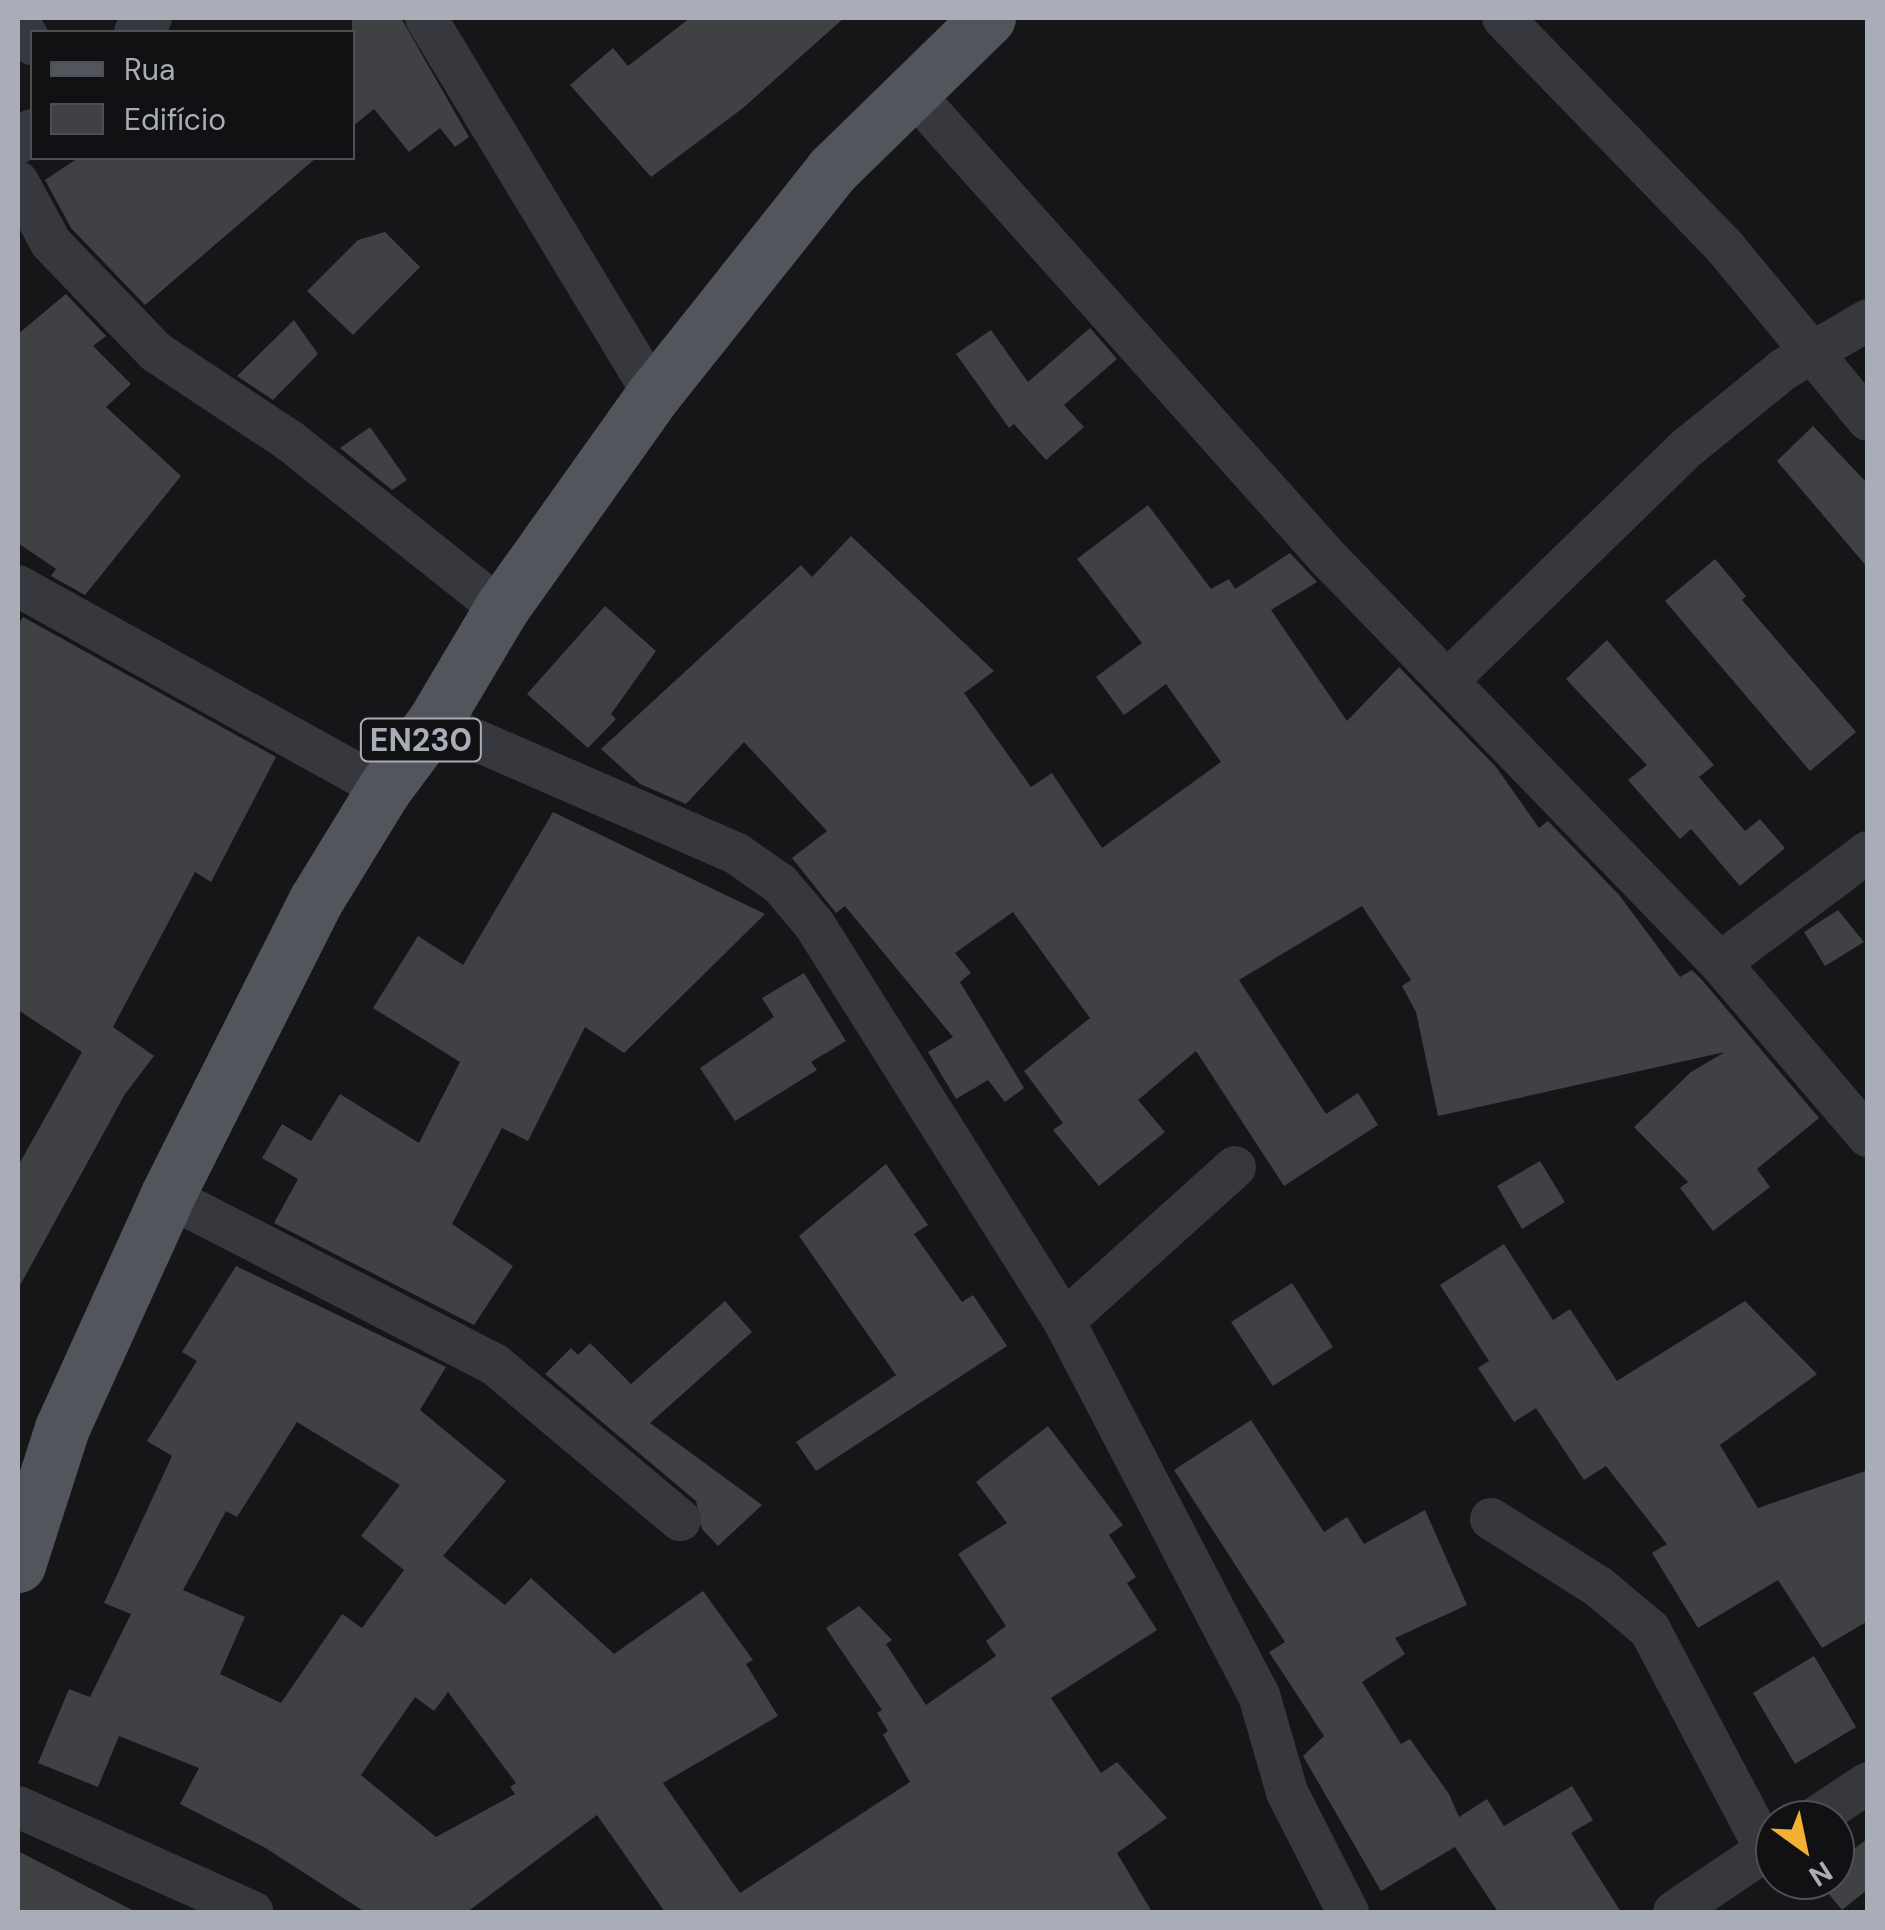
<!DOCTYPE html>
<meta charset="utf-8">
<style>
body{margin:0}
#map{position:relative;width:1885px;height:1930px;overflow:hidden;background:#161618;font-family:"DM Sans",sans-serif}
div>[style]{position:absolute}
.building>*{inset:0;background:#404145}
.street>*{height:42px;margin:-21px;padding:0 21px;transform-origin:21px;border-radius:21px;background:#37383d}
.primary>*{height:55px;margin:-27.5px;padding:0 27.5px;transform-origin:27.5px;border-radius:27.5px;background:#53555c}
span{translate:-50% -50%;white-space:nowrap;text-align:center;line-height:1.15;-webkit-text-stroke:9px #111113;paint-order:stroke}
.shield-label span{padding:2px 8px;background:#111113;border:2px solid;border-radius:8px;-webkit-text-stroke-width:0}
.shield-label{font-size:32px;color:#a8adb8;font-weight:700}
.frame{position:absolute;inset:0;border:20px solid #a8adb8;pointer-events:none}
.legend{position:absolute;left:30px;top:30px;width:325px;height:130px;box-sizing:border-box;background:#111113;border:2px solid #4d4f55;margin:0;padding:12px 18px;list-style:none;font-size:30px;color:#a8adb8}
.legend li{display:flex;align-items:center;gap:20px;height:50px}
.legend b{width:50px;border:2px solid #4d4f55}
.north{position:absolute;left:1755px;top:1800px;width:100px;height:100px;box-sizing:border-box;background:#111113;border:2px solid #4d4f55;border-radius:50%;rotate:147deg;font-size:28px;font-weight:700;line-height:40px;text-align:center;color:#a8adb8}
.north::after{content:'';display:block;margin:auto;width:35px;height:45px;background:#f2b134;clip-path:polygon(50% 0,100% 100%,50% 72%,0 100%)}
</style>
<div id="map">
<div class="building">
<i style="clip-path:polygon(352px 18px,401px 18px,469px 137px,455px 147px,440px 128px,409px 152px,374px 109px,352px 127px)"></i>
<i style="clip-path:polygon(690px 18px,844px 18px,743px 108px,651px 177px,570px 85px,613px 48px,628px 66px)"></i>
<i style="clip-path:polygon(78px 158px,316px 158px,145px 305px,71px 228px,45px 180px)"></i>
<i style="clip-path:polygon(385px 232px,420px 267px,353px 335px,307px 291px,358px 240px)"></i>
<i style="clip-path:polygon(66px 294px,106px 336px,93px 346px,131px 384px,106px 407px,181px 476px,85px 595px,51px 576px,56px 569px,18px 543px,18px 334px)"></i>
<i style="clip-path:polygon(294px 320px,318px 354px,273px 400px,237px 376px)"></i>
<i style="clip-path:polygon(1090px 328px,1117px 359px,1064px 405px,1084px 427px,1046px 460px,1014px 424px,1009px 428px,956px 354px,991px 330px,1028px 382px)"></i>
<i style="clip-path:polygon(1813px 426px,1868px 484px,1868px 568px,1777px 461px)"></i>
<i style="clip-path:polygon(370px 427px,407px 480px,392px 490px,340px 448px)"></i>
<i style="clip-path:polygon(1148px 505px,1211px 589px,1229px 579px,1235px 589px,1290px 553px,1317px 582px,1271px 610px,1347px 721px,1399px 667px,1496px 767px,1539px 828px,1548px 821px,1620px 896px,1680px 977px,1692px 970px,1702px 980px,1819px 1118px,1757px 1169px,1770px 1187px,1713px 1231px,1680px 1188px,1688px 1182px,1634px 1127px,1691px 1072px,1725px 1052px,1438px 1116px,1416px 1012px,1402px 986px,1411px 980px,1362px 906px,1239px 980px,1326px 1114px,1358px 1093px,1378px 1125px,1284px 1186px,1196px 1051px,1138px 1100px,1165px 1132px,1099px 1186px,1053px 1130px,1063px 1123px,1024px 1071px,1090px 1018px,1013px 912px,955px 953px,971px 973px,960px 982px,1024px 1088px,1005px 1102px,988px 1080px,956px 1099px,928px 1052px,953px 1037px,845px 906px,836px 913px,792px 858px,827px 831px,744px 742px,686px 804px,640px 784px,601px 749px,801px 565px,812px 577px,851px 536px,994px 671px,964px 693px,1031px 787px,1052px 773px,1102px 848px,1221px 762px,1166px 684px,1124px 715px,1096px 677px,1142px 643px,1077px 559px)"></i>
<i style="clip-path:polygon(1715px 559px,1746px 596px,1742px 600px,1856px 732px,1810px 771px,1665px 601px)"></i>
<i style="clip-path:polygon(605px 606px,656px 651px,611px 714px,616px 719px,588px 748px,527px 694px)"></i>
<i style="clip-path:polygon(23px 617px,276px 757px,211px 882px,195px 872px,113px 1027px,154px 1056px,125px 1094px,18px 1289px,18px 1166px,82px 1052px,18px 1010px,18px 625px)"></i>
<i style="clip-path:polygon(1607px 640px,1714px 765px,1699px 777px,1745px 831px,1760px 819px,1785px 848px,1740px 886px,1691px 829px,1680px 839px,1628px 780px,1647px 765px,1566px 679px)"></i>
<i style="clip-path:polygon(553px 812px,765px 914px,624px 1053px,585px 1027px,528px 1141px,502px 1128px,452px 1224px,513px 1266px,474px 1325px,274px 1223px,298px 1179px,262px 1158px,282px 1124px,311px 1141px,340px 1094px,419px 1143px,460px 1062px,373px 1008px,418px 936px,463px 965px)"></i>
<i style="clip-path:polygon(1838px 910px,1864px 942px,1825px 966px,1804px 932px)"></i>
<i style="clip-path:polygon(804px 973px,846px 1041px,811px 1062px,817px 1070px,735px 1121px,700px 1068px,774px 1017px,762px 998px)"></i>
<i style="clip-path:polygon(1540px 1161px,1565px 1202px,1522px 1229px,1497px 1186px)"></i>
<i style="clip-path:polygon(886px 1164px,928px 1225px,914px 1234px,962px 1302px,973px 1295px,1007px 1346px,816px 1471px,796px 1442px,896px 1375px,799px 1236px)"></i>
<i style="clip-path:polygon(1504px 1244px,1553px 1320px,1570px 1309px,1617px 1381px,1745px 1301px,1817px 1374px,1720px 1445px,1758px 1508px,1868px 1470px,1868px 1621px,1822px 1648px,1778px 1580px,1698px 1628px,1652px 1553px,1667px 1544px,1606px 1466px,1584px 1480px,1536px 1408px,1514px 1422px,1478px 1368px,1489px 1361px,1440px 1285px)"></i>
<i style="clip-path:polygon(evenodd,236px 1266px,446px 1367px,420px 1410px,506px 1481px,443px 1556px,505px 1605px,531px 1578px,614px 1654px,703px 1591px,753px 1660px,746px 1664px,778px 1716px,663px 1783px,740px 1893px,910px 1782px,883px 1735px,888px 1731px,877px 1713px,882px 1710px,826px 1628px,859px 1606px,892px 1640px,886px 1644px,926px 1705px,996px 1656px,986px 1641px,1006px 1626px,958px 1554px,1007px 1523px,976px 1482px,1048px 1426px,1123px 1525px,1109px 1535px,1136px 1577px,1127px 1583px,1157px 1630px,1051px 1698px,1101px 1773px,1117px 1762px,1167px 1818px,1117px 1853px,1152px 1912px,665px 1912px,597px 1815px,467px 1912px,365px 1912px,264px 1847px,180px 1804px,199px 1768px,119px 1736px,98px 1787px,38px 1763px,69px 1689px,90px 1697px,131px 1614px,104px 1603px,172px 1456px,147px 1441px,197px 1361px,182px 1352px,236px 1266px,297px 1422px,400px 1485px,361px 1536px,404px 1570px,362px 1628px,342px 1614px,281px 1703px,220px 1674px,245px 1617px,183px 1590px,226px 1511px,237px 1517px,297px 1422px,236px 1266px,448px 1692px,516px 1783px,510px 1787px,515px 1794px,436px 1837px,361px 1775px,415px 1697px,434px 1711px,448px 1692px)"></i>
<i style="clip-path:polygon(1292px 1283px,1333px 1347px,1273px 1386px,1231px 1322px)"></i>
<i style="clip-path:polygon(725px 1301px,752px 1332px,650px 1423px,762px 1505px,718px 1546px,702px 1529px,696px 1501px,545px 1374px,571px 1348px,578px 1355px,590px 1343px,631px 1384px)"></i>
<i style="clip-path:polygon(1251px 1420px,1324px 1532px,1347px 1517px,1364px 1544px,1425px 1510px,1467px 1605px,1395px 1638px,1405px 1654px,1362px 1682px,1401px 1744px,1410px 1739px,1449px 1794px,1459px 1817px,1487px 1799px,1504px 1826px,1572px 1786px,1593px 1820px,1571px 1833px,1621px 1912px,1498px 1912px,1455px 1847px,1381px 1891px,1303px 1756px,1324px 1736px,1269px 1652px,1285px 1642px,1174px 1470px)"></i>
<i style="clip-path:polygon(1814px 1656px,1856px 1727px,1795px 1764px,1753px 1693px)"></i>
<i style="clip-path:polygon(1868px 1838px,1868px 1889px,1842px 1910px,1817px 1880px,1835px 1880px,1835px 1864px)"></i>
<i style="clip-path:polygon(18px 1851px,136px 1912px,18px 1912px)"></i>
</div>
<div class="street">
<i style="left:426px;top:18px;width:440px;rotate:58.8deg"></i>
<i style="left:1503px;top:18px;width:318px;rotate:45.9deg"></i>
<i style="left:1724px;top:246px;width:226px;rotate:50.4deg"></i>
<i style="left:18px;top:21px;width:27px;rotate:59deg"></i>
<i style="left:135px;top:32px;width:21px;rotate:-41deg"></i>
<i style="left:912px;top:92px;width:626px;rotate:48.24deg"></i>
<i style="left:1329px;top:559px;width:562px;rotate:45.94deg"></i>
<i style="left:1720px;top:963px;width:228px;rotate:49.5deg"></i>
<i style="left:18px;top:143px;width:19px;rotate:-43deg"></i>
<i style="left:18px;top:182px;width:69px;rotate:61.6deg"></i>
<i style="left:51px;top:243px;width:151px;rotate:46.1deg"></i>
<i style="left:156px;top:352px;width:161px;rotate:33.6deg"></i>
<i style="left:290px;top:441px;width:270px;rotate:38.5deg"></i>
<i style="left:18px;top:586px;width:419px;rotate:29deg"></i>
<i style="left:1447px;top:681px;width:336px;rotate:-44.2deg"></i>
<i style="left:1688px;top:447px;width:124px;rotate:-39.1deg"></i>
<i style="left:1784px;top:369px;width:97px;rotate:-30.3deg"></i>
<i style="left:434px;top:722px;width:331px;rotate:23.5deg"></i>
<i style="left:737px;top:854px;width:52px;rotate:34.9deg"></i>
<i style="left:780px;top:884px;width:52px;rotate:49.6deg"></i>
<i style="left:814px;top:924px;width:469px;rotate:57.8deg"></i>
<i style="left:1064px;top:1321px;width:422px;rotate:62.5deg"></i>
<i style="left:1259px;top:1695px;width:101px;rotate:73.9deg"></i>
<i style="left:1287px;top:1792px;width:135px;rotate:63.1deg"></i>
<i style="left:1720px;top:963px;width:185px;rotate:-36.9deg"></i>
<i style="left:167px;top:1196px;width:368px;rotate:27.2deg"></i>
<i style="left:494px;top:1364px;width:243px;rotate:40deg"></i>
<i style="left:1064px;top:1321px;width:230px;rotate:-42deg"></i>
<i style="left:1491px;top:1519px;width:128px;rotate:32.2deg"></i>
<i style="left:1599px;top:1587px;width:67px;rotate:40.1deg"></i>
<i style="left:1650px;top:1630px;width:249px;rotate:62.2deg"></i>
<i style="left:18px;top:1807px;width:257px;rotate:24.1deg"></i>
<i style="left:1812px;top:1820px;width:67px;rotate:-33.5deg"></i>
<i style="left:1674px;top:1912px;width:122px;rotate:-34deg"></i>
</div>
<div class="primary">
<i style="left:18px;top:1565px;width:144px;rotate:-72.2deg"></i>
<i style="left:62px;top:1428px;width:255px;rotate:-65.6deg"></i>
<i style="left:167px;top:1196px;width:331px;rotate:-63.3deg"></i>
<i style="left:316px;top:900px;width:130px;rotate:-58.5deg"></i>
<i style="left:384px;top:789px;width:84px;rotate:-53.3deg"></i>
<i style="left:434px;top:722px;width:131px;rotate:-59.3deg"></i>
<i style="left:501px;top:609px;width:264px;rotate:-54.6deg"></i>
<i style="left:654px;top:394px;width:286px;rotate:-51.5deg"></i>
<i style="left:832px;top:170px;width:218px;rotate:-44.3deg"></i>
</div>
<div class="shield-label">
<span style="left:421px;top:740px">EN230</span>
</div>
<div class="frame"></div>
<ul class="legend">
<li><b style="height:12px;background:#53555c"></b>Rua</li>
<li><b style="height:28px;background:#404145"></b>Edifício</li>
</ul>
<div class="north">N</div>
</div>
